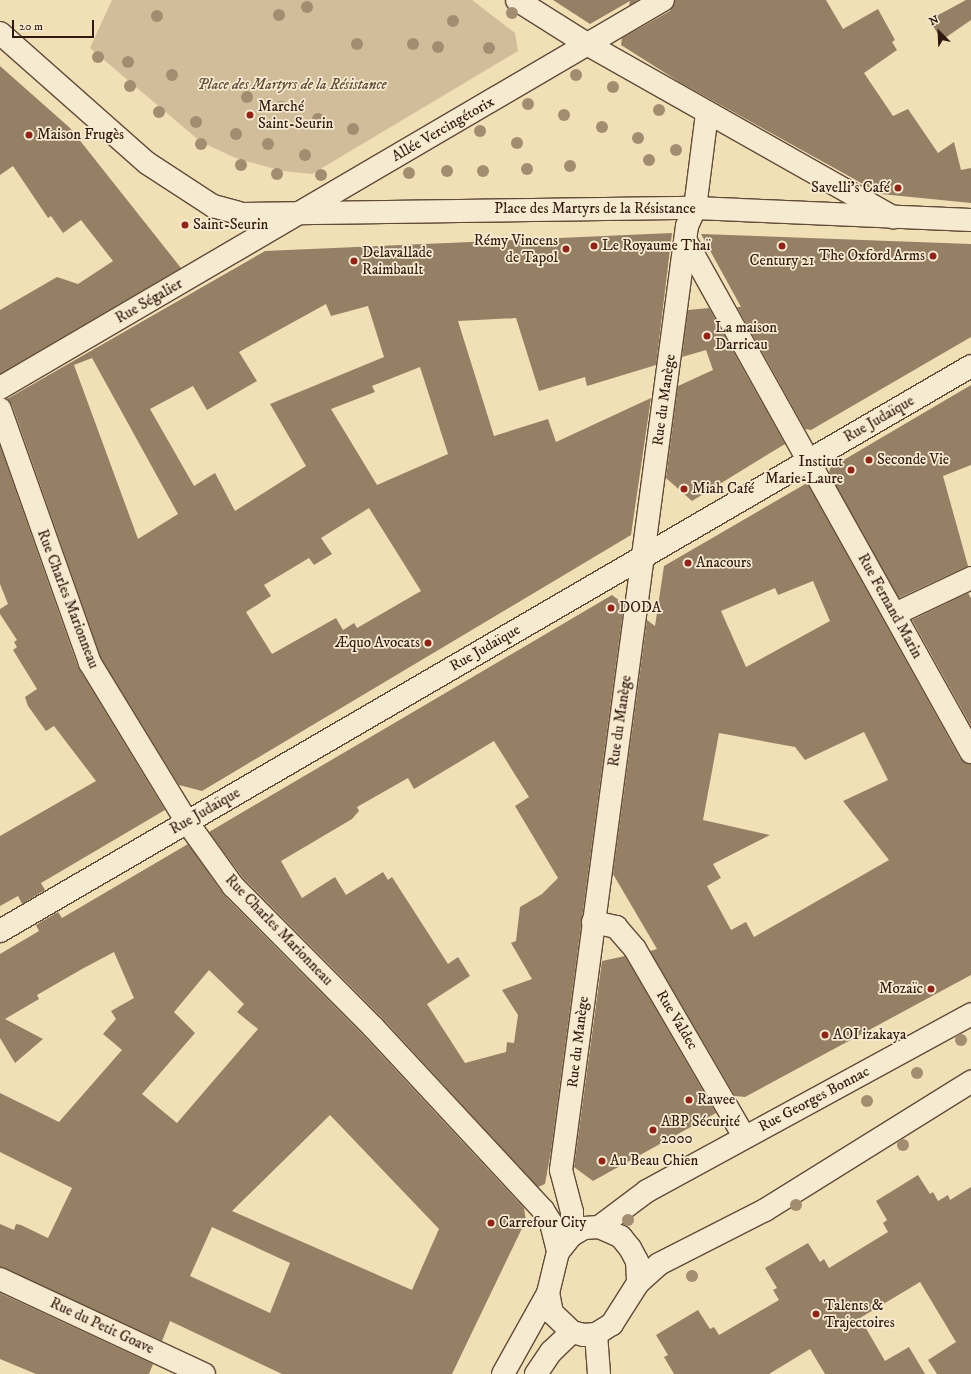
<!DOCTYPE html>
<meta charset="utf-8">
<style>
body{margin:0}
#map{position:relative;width:971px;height:1374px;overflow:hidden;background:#f1dfb6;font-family:"IM FELL DW Pica",serif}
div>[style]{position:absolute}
.green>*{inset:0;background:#d1bd9a}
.building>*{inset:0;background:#958066}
.roads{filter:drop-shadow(1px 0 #624a39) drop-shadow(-1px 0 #624a39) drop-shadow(0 1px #624a39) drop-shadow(0 -1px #624a39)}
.minor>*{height:22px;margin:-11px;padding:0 11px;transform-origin:11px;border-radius:11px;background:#f6ead0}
.tertiary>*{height:22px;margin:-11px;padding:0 11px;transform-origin:11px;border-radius:11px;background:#f6ead0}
.secondary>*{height:22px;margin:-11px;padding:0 11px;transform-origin:11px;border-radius:11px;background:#f6ead0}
.trees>*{width:12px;height:12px;margin:-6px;border-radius:50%;background:#a28d71}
.dots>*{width:11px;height:11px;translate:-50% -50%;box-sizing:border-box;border:2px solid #f6ead0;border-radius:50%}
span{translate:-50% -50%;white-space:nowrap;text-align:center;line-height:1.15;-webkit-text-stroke:3.5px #f6ead0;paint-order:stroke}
.park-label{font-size:15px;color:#624a39;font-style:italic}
.poi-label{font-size:15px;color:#32190f}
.left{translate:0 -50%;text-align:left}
.right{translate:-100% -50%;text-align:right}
.street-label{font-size:15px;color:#32190f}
.north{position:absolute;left:919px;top:12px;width:40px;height:40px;-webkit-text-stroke:3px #f6ead0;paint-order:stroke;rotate:336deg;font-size:11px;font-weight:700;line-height:16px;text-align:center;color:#32190f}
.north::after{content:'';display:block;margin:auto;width:14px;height:18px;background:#32190f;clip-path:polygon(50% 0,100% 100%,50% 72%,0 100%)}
.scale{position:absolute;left:12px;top:20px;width:82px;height:18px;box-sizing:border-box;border:2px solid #32190f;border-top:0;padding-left:5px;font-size:12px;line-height:14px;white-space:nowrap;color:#32190f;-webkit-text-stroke:3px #f6ead0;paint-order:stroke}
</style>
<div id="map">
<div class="green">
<i style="clip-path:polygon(112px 0,472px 0,515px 33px,518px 51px,312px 174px,283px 171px,238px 159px,201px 142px,90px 48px)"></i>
</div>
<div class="building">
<i style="clip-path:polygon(553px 0,638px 0,629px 6px,630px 1px,590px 24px)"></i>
<i style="clip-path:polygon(675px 0,826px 0,843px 29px,878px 9px,895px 40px,892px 42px,897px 50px,864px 73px,893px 116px,908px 109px,938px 153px,954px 142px,961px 170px,971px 168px,971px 203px,881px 194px,681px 83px,621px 45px,622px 38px,670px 11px)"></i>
<i style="clip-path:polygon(966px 0,971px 0,971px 20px,942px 40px,929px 20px)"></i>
<i style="clip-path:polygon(0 66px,70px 128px,181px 268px,0 374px,0 310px,57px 277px,78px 284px,113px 261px,81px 220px,63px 233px,51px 216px,48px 218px,13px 166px,0 175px)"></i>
<i style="clip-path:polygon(evenodd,672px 233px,656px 365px,587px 386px,585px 377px,539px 391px,516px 318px,458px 321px,494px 436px,548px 419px,556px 442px,651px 398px,631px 535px,202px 791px,179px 785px,101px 658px,12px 405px,7px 399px,265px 251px,672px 233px,326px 304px,331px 316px,368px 306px,384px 357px,270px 404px,306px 466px,235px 511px,215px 473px,194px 486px,150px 409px,193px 386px,207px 410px,257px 381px,239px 352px,326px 304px,672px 233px,92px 358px,178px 514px,138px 539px,74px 365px,92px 358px,672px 233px,420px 367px,448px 454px,377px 485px,331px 409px,375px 392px,372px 386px,420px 367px,672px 233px,369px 508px,421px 591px,357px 628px,354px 623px,343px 630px,336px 618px,272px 654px,246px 612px,271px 596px,264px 585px,309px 558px,314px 565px,332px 554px,321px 538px,369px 508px)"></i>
<i style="clip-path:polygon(701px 234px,971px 244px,971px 337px,811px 430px,805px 429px,737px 307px,741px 307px)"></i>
<i style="clip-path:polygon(709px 308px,785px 444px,692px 501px,666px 478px,678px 386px,713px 370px,706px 350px,682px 357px,688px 310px)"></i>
<i style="clip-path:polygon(971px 385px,971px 465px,943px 476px,968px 566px,899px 598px,829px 473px,830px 468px)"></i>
<i style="clip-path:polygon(0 446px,78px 667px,165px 810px,41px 883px,45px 890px,22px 904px,18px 896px,0 906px,0 836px,96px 781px,54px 726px,46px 731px,28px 706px,25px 697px,37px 689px,13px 650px,17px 647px,14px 642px,17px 640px,0 614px,0 609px,8px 604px,0 584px)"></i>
<i style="clip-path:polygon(evenodd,807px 483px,960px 758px,971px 764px,971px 975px,745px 1097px,735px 1096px,650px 951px,657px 949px,613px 874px,647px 620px,655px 626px,664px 566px,807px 483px,813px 581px,830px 621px,746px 667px,721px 611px,775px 588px,778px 595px,813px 581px,807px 483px,864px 732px,888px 780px,843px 801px,889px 860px,754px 937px,746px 922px,731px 930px,707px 886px,721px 878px,713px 864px,770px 835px,703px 820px,719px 733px,795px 747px,805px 760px,864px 732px)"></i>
<i style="clip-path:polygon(968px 593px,971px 598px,971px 726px,912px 620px)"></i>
<i style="clip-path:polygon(evenodd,612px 595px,624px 604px,551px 1151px,545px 1184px,538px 1187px,382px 1018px,243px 878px,209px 832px,612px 595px,494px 741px,529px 797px,515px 806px,558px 878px,542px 894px,520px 907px,516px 941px,511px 943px,532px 979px,502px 990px,518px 1015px,514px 1043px,507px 1042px,506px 1052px,465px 1063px,427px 1004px,470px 976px,458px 957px,448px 964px,392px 877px,388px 880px,383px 872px,346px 895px,335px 877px,302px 898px,281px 861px,352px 819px,359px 811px,357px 807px,408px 778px,414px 789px,494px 741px)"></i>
<i style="clip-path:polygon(evenodd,188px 844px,224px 895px,364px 1036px,524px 1208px,526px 1220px,452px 1374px,282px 1374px,170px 1321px,162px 1341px,0 1267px,0 1224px,14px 1230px,16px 1224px,21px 1225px,48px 1238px,72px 1188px,0 1152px,0 1093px,59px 1122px,122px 1050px,103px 1034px,116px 1019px,111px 1011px,134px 998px,114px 952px,82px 969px,37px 995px,39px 999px,5px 1019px,43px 1039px,15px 1063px,0 1038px,0 954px,39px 931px,36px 925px,58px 912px,62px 918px,188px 844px,209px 970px,244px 1004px,237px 1012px,258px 1029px,177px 1123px,142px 1094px,195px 1033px,174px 1012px,209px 970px,188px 844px,330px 1115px,439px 1229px,412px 1290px,232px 1211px,330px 1115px,188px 844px,212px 1227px,290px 1263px,270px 1313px,190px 1276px,212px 1227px)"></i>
<i style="clip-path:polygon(625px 956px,716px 1113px,593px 1181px,574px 1167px,602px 961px)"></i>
<i style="clip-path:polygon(918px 1175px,930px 1194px,933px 1192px,938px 1201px,948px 1195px,950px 1200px,971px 1187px,971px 1374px,937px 1374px,928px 1360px,956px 1342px,920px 1282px,860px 1318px,885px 1361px,909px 1347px,925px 1374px,825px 1374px,810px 1349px,769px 1374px,674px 1374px,664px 1357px,668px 1355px,656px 1335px,698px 1310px,710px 1329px,714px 1327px,719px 1335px,779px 1300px,773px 1290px,777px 1288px,765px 1268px,808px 1243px,820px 1262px,824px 1259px,829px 1268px,888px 1232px,883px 1223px,887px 1220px,876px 1201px)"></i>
<i style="clip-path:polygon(0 1293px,153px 1364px,149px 1374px,36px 1374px,0 1359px)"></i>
</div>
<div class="roads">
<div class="minor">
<i style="left:517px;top:0;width:83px;rotate:32.2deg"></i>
<i style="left:587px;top:44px;width:352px;rotate:29.5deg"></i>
<i style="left:687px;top:243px;width:583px;rotate:60.84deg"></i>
<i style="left:0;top:388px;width:768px;rotate:-30.34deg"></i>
<i style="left:0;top:409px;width:269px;rotate:70.5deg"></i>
<i style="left:90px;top:663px;width:186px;rotate:58.6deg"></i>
<i style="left:187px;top:822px;width:79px;rotate:54.3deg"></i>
<i style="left:233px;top:886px;width:199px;rotate:45.2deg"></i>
<i style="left:373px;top:1027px;width:250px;rotate:47.1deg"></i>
<i style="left:543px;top:1210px;width:15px;rotate:58deg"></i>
<i style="left:551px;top:1223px;width:30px;rotate:76deg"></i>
<i style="left:895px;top:614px;width:84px;rotate:-25.3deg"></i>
<i style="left:593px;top:922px;width:24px;rotate:12deg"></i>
<i style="left:616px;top:927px;width:29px;rotate:49deg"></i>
<i style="left:635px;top:949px;width:216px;rotate:59.8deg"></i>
<i style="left:599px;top:1227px;width:60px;rotate:-36.9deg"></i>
<i style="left:647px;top:1191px;width:369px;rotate:-28.6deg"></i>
<i style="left:572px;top:1235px;width:23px;rotate:-90deg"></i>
<i style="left:572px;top:1212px;width:43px;rotate:-104.7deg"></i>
<i style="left:561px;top:1170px;width:952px;rotate:-82.4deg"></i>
<i style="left:687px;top:226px;width:20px;rotate:-66deg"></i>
<i style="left:695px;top:208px;width:96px;rotate:-82.8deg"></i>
<i style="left:0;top:1279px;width:225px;rotate:25deg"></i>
</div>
<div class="tertiary">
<i style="left:0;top:33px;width:196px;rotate:41.5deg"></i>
<i style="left:147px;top:163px;width:79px;rotate:33.1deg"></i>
<i style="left:213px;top:206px;width:30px;rotate:15deg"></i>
<i style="left:242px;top:214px;width:453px;rotate:-0.8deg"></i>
<i style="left:695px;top:208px;width:276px;rotate:2.5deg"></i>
<i style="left:596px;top:1334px;width:40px;rotate:85.7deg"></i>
<i style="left:503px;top:1374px;width:93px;rotate:-60.9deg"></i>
</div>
<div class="secondary">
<i style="left:0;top:931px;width:1123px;rotate:-30.19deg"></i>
<i style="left:599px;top:1227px;width:24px;rotate:24deg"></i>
<i style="left:621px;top:1237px;width:14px;rotate:51deg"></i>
<i style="left:630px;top:1248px;width:15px;rotate:62deg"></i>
<i style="left:637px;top:1261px;width:22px;rotate:87deg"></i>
<i style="left:638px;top:1283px;width:49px;rotate:122.4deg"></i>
<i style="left:612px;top:1324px;width:19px;rotate:148deg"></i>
<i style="left:596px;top:1334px;width:12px;rotate:175deg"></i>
<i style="left:584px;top:1335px;width:12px;rotate:-166deg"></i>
<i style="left:572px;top:1332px;width:28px;rotate:-136deg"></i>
<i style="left:552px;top:1313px;width:20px;rotate:-101deg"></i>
<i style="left:548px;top:1293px;width:42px;rotate:-76.3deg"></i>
<i style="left:558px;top:1252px;width:22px;rotate:-51deg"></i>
<i style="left:572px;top:1235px;width:14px;rotate:-30deg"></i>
<i style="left:584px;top:1228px;width:15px;rotate:-4deg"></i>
<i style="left:638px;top:1283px;width:28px;rotate:-42deg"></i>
<i style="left:659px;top:1264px;width:119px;rotate:-27deg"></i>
<i style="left:765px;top:1210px;width:243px;rotate:-31.9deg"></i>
<i style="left:536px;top:1374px;width:27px;rotate:-56deg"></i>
<i style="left:551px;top:1352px;width:29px;rotate:-44deg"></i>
</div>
</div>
<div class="trees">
<i style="left:307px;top:7px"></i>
<i style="left:512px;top:13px"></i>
<i style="left:279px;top:15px"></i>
<i style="left:157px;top:16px"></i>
<i style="left:453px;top:21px"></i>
<i style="left:357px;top:44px"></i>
<i style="left:413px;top:44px"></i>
<i style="left:438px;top:47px"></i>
<i style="left:489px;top:48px"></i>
<i style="left:98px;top:57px"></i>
<i style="left:128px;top:62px"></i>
<i style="left:172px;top:75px"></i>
<i style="left:576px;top:75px"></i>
<i style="left:208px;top:85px"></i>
<i style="left:130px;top:86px"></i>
<i style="left:613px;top:87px"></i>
<i style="left:247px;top:97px"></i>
<i style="left:528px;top:104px"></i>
<i style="left:281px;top:107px"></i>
<i style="left:659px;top:110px"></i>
<i style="left:159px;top:112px"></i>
<i style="left:564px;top:115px"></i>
<i style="left:318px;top:119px"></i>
<i style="left:196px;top:122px"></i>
<i style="left:602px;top:127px"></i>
<i style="left:353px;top:129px"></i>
<i style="left:480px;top:131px"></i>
<i style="left:236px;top:134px"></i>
<i style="left:638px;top:138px"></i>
<i style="left:517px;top:143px"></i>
<i style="left:201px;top:144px"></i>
<i style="left:268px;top:144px"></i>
<i style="left:676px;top:150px"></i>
<i style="left:305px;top:155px"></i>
<i style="left:649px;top:160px"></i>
<i style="left:241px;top:165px"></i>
<i style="left:570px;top:166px"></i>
<i style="left:527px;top:169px"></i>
<i style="left:447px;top:171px"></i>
<i style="left:483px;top:171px"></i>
<i style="left:409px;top:173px"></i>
<i style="left:277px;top:174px"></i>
<i style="left:321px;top:175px"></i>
<i style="left:961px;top:1040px"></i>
<i style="left:917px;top:1073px"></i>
<i style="left:867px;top:1101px"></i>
<i style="left:903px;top:1145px"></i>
<i style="left:796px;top:1205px"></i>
<i style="left:628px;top:1220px"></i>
<i style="left:692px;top:1276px"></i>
</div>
<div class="dots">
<i style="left:250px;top:115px;background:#8f2418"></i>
<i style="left:29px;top:135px;background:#8f2418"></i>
<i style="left:898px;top:188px;background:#8f2418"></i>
<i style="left:185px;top:225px;background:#8f2418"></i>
<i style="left:594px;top:246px;background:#8f2418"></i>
<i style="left:782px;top:246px;background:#8f2418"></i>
<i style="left:566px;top:249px;background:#8f2418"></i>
<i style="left:933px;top:256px;background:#8f2418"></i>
<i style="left:354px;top:261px;background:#8f2418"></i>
<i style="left:707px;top:336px;background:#8f2418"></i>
<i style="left:869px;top:460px;background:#8f2418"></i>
<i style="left:851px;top:470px;background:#8f2418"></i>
<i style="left:684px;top:489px;background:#8f2418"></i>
<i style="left:688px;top:563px;background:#8f2418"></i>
<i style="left:611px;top:608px;background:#8f2418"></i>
<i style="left:428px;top:643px;background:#8f2418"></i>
<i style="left:931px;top:989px;background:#8f2418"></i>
<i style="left:825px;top:1035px;background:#8f2418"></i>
<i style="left:689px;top:1100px;background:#8f2418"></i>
<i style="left:653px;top:1130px;background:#8f2418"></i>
<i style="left:602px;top:1161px;background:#8f2418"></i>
<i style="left:491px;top:1223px;background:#8f2418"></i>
<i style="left:816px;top:1314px;background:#8f2418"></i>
</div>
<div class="park-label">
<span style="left:292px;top:85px">Place des Martyrs de la Résistance</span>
</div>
<div class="poi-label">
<span class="left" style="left:258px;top:115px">Marché<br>Saint-Seurin</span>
<span class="left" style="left:37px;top:135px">Maison Frugès</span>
<span class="right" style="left:890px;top:188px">Savelli's Café</span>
<span class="left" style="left:193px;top:225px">Saint-Seurin</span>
<span class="right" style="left:558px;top:249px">Rémy Vincens<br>de Tapol</span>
<span class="left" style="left:602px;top:246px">Le Royaume Thaï</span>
<span class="left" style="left:362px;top:261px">Delavallade<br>Raimbault</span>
<span class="right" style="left:925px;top:256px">The Oxford Arms</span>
<span style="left:782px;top:261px">Century 21</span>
<span class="left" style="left:715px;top:336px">La maison<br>Darricau</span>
<span class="left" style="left:877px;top:460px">Seconde Vie</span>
<span class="right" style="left:843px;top:470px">Institut<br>Marie-Laure</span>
<span class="left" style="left:692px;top:489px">Miah Café</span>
<span class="left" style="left:696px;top:563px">Anacours</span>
<span class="left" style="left:619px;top:608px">DODA</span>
<span class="right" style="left:420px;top:643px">Æquo Avocats</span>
<span class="right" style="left:923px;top:989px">Mozaïc</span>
<span class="left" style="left:833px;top:1035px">AOI izakaya</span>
<span class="left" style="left:697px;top:1100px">Rawee</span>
<span class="left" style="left:661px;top:1130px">ABP Sécurité<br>2000</span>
<span class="left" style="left:610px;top:1161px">Au Beau Chien</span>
<span class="left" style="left:499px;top:1223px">Carrefour City</span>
<span class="left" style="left:824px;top:1314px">Talents &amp;<br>Trajectoires</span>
</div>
<div class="street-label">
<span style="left:443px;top:129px;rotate:-30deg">Allée Vercingétorix</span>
<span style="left:595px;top:209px">Place des Martyrs de la Résistance</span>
<span style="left:149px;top:301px;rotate:-30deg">Rue Ségalier</span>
<span style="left:664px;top:400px;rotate:-82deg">Rue du Manège</span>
<span style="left:879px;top:419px;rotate:-30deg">Rue Judaïque</span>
<span style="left:68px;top:599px;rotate:69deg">Rue Charles Marionneau</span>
<span style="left:890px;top:606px;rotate:61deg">Rue Fernand Marin</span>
<span style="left:485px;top:648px;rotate:-30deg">Rue Judaïque</span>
<span style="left:620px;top:721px;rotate:-82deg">Rue du Manège</span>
<span style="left:205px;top:811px;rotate:-30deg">Rue Judaïque</span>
<span style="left:279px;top:930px;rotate:46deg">Rue Charles Marionneau</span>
<span style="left:677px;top:1020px;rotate:59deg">Rue Valdec</span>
<span style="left:578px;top:1042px;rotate:-83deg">Rue du Manège</span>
<span style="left:814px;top:1099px;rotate:-28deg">Rue Georges Bonnac</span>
<span style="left:102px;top:1326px;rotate:25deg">Rue du Petit Goave</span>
</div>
<div class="north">N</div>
<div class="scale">20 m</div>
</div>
